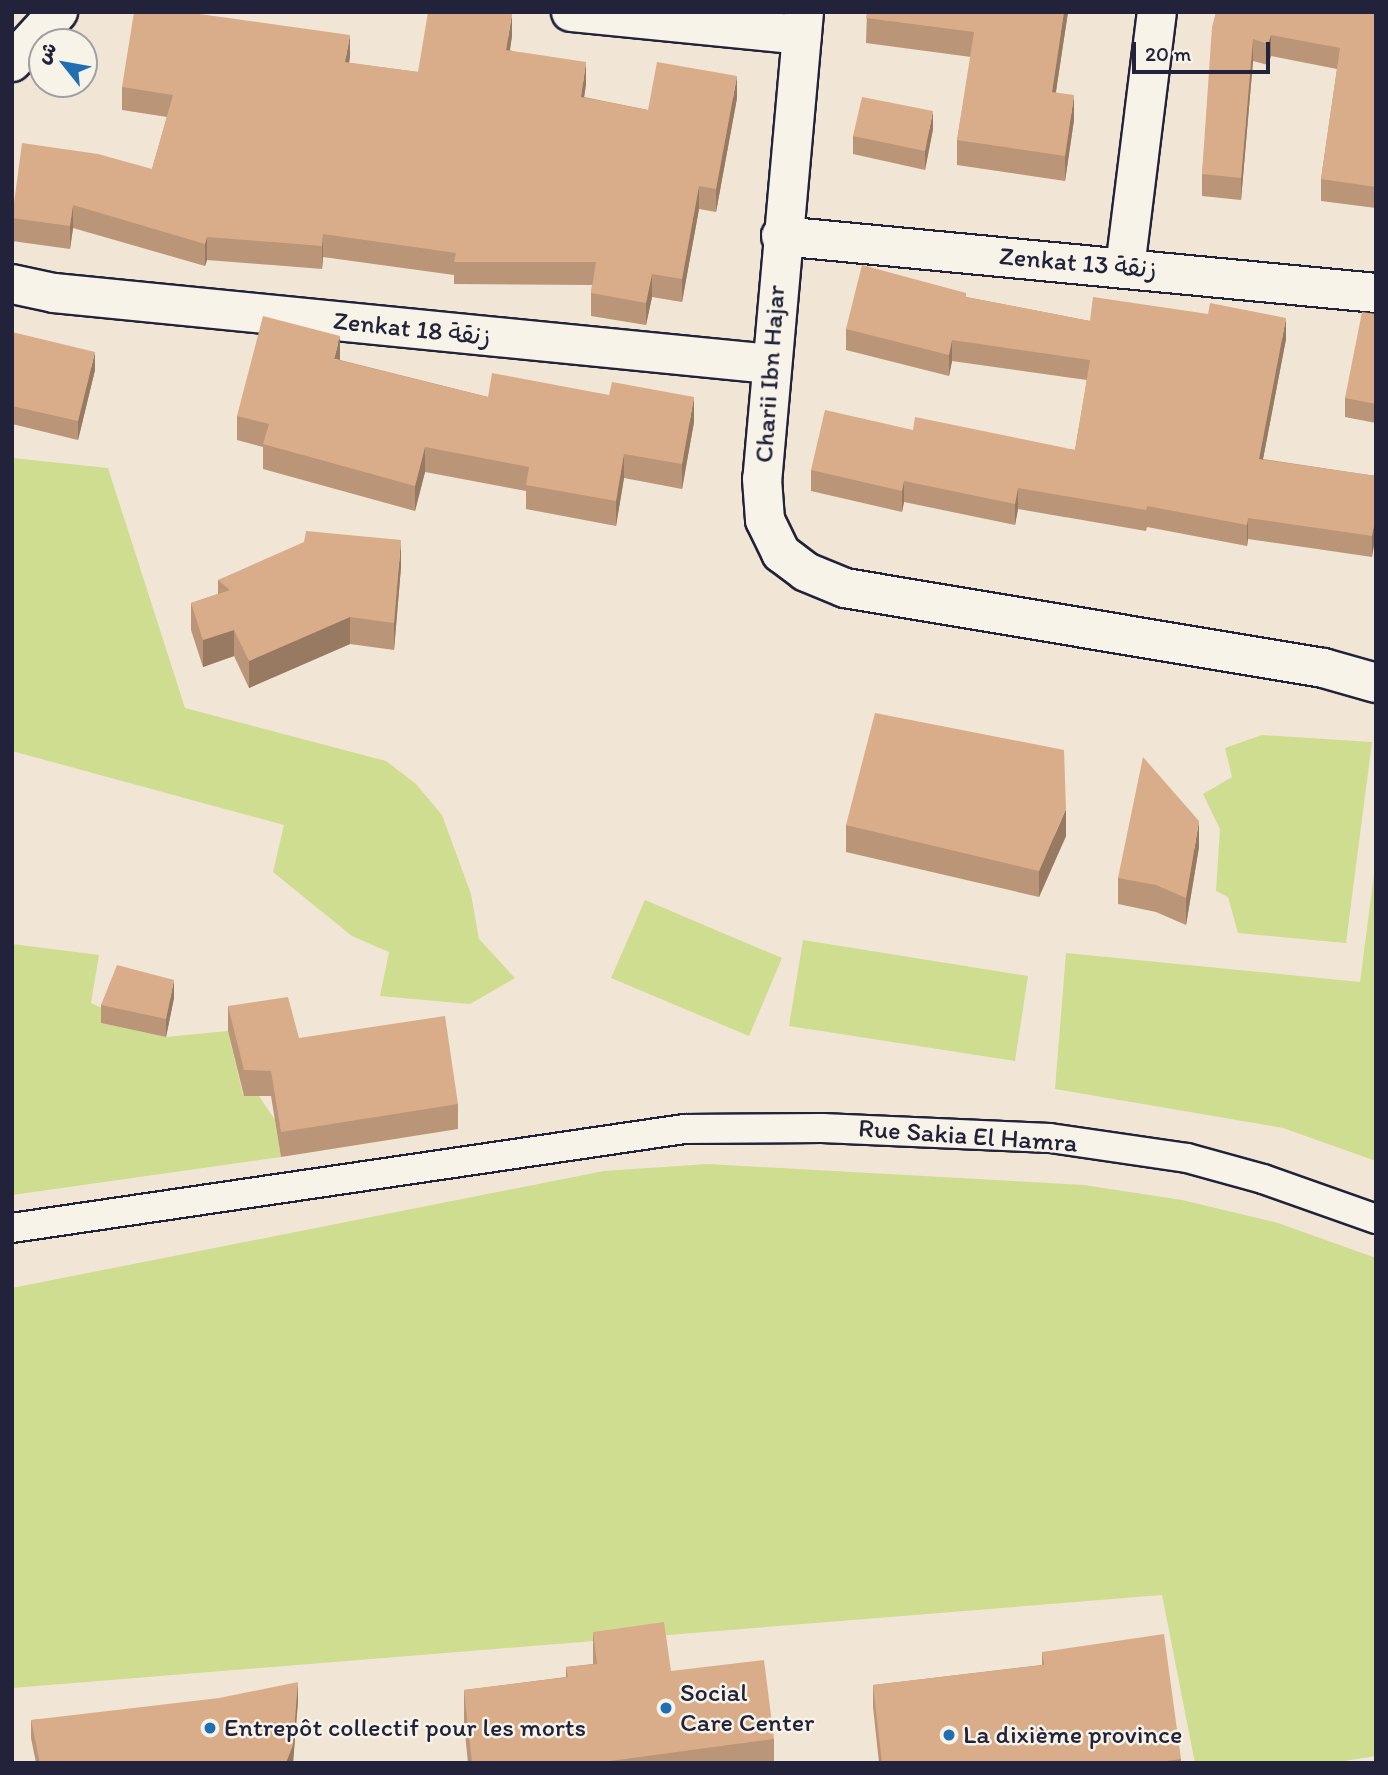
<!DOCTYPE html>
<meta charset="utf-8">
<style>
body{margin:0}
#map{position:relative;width:1388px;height:1775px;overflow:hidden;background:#f1e5d5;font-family:Itim,"Playpen Sans Arabic",sans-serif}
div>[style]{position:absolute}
.green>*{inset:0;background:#cedd90}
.roads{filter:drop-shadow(2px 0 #22223b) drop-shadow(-2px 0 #22223b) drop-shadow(0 2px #22223b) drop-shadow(0 -2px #22223b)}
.service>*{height:28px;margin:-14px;padding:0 14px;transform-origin:14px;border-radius:14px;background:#f7f3e8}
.minor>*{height:38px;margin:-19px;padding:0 19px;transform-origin:19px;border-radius:19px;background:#f7f3e8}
.wall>*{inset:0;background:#bb9577}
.shaded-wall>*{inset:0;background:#987961}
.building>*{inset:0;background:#d9ad8a}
.dots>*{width:19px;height:19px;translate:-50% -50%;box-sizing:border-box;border:4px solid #f7f3e8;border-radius:50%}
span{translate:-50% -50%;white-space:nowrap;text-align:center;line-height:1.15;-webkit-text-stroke:5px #f7f3e8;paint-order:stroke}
.street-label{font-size:26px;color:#22223b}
.poi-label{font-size:26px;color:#22223b}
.left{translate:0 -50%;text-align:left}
.frame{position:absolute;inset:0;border:14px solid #22223b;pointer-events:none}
.north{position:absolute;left:28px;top:28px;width:70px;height:70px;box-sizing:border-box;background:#f7f3e8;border:2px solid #a29fa3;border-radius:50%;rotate:301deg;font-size:19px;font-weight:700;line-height:28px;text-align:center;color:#22223b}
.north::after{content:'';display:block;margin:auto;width:24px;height:32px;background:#1f6fb2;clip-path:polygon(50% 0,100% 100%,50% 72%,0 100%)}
.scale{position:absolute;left:1132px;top:42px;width:138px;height:32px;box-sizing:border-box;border:4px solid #22223b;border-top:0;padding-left:9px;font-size:21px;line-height:24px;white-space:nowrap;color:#22223b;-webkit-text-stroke:5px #f7f3e8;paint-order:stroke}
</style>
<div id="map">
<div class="green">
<i style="clip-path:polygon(12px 458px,108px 468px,185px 708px,386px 761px,416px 784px,442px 815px,471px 894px,479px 939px,515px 978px,470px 1004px,380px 996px,389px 952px,352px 936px,273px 872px,284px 825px,12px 751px)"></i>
<i style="clip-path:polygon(1262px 735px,1372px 742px,1346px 943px,1238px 933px,1228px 897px,1216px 891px,1220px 829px,1203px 794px,1232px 777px,1225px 748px)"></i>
<i style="clip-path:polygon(1376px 859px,1376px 1161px,1283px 1128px,1055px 1089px,1066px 953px,1360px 982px)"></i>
<i style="clip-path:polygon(645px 900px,782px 958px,749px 1036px,611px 978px)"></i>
<i style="clip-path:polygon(803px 940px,1028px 976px,1015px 1061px,789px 1026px)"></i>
<i style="clip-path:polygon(12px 944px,99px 955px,91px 1003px,106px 1010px,101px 1023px,166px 1037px,228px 1031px,243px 1095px,259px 1096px,275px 1120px,281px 1157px,12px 1195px)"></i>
<i style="clip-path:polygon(708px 1164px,1084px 1185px,1182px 1200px,1278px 1223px,1376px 1258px,1376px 1756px,1332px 1763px,1195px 1763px,1162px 1595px,12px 1688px,12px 1288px,604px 1171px)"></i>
</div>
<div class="roads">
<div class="service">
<i style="left:12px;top:1228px;width:679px;rotate:-8.38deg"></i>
<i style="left:684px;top:1129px;width:138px;rotate:-0.4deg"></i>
<i style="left:822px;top:1128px;width:228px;rotate:2.5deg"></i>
<i style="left:1050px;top:1138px;width:138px;rotate:8.3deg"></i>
<i style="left:1187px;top:1158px;width:79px;rotate:15.4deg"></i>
<i style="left:1263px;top:1179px;width:120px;rotate:19.5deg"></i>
</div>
<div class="minor">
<i style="left:571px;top:12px;width:232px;rotate:5.7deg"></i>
<i style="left:804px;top:12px;width:469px;rotate:95.1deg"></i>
<i style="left:762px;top:479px;width:41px;rotate:85.8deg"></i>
<i style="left:765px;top:520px;width:37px;rotate:64deg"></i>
<i style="left:781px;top:553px;width:31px;rotate:37deg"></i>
<i style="left:806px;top:572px;width:42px;rotate:22.3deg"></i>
<i style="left:845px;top:588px;width:485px;rotate:9.5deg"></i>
<i style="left:1323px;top:668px;width:55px;rotate:15.8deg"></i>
<i style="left:12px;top:62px;width:68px;rotate:-47.4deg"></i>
<i style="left:781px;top:236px;width:598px;rotate:5.47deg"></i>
<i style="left:1125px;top:268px;width:258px;rotate:-82.9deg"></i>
<i style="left:12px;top:284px;width:43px;rotate:12.1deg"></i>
<i style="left:54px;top:293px;width:720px;rotate:5.66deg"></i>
</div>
</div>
<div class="wall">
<i style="clip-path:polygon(867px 12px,1068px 12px,1056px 92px,1074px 120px,1065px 181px,957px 165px,957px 140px,971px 57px,866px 43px)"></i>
<i style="clip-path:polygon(1216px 12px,1376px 12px,1376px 208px,1321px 201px,1321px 179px,1337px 69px,1271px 56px,1268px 65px,1253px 61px,1241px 200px,1202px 196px,1202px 174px)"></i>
<i style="clip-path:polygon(512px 36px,510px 50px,586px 84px,584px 97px,648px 110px,737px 98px,716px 212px,699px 209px,682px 302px,652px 297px,646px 325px,591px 316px,591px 293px,592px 285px,454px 284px,454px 275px,323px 257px,322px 269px,207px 260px,205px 266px,73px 228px,70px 249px,12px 241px,12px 212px,152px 169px,167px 117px,122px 110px,122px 87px,350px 57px,349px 63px,418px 72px)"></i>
<i style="clip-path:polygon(933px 129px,925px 170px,853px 154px,853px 136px)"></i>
<i style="clip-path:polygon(966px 297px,1090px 321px,1286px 339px,1263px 459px,1376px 476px,1372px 557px,1248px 539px,1247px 546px,1147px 527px,1146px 531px,1018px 509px,1015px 525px,904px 502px,902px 512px,811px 491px,811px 470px,913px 430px,1075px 450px,1087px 380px,952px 361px,949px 376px,846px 350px,846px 329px)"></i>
<i style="clip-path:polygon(1376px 314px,1376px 423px,1345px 417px,1345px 398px)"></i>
<i style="clip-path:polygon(12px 332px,95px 370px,78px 440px,12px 424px)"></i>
<i style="clip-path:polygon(340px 360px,488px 397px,694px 422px,682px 489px,624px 478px,616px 526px,526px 509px,526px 491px,425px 472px,415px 511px,263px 469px,263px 447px,237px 440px,237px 416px)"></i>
<i style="clip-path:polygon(401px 567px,394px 650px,350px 644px,249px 688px,234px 656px,203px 667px,191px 630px,191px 603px,218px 594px,218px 580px)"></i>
<i style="clip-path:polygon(846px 825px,1066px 836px,1039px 897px,846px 852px)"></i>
<i style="clip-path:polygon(1199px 847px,1186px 925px,1156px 912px,1118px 904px,1118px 878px)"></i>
<i style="clip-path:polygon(174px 998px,166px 1037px,101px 1023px,101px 1005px)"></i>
<i style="clip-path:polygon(228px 1006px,299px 1038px,458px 1104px,458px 1129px,281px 1157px,271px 1096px,244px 1096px,228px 1031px)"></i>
<i style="clip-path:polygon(593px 1632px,671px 1671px,774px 1739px,774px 1763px,468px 1763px,464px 1724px,464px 1690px,566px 1677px,566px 1667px,593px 1664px)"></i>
<i style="clip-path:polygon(1042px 1652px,1181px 1759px,1181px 1763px,879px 1763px,873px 1707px,873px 1685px,1042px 1665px)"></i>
<i style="clip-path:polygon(298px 1701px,293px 1763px,36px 1763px,31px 1738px,31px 1720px)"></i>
</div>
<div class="shaded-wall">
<i style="clip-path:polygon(1064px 12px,1068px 12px,1052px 117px,1052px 92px)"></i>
<i style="clip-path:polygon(512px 14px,512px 36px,506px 73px,506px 50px)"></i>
<i style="clip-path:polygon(350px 35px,350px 57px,345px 85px,345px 62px)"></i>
<i style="clip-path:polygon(1271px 35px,1271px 56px,1268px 65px,1268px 44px)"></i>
<i style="clip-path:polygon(1253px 39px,1253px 61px,1241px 200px,1241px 178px)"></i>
<i style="clip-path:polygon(586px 62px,586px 84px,581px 119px,581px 97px)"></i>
<i style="clip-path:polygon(737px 76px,737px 98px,716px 212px,716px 189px)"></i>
<i style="clip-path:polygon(1074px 95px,1074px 120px,1065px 181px,1065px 156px)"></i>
<i style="clip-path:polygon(933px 111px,933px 129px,925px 170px,925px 151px)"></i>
<i style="clip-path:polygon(699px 186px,699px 209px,682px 302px,682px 279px)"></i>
<i style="clip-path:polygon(73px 205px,73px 228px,70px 249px,70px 226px)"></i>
<i style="clip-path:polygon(323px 234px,323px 257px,322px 269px,322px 246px)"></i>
<i style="clip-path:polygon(207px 237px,207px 260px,205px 266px,205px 244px)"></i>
<i style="clip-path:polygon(652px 274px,652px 297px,646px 325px,646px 303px)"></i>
<i style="clip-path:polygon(1286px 318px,1286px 339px,1259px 480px,1259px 459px)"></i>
<i style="clip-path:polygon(340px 336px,340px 360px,334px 359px)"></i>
<i style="clip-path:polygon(952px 340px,952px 361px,949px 376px,949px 355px)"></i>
<i style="clip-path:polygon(95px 352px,95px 370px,78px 440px,78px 421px)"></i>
<i style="clip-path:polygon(694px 397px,694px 422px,682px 489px,682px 464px)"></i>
<i style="clip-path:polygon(425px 447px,425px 472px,415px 511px,415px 486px)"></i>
<i style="clip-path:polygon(624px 454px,624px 478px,616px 526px,616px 501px)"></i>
<i style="clip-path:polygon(904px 481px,904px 502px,902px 512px,902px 491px)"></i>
<i style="clip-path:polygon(1018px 488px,1018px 509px,1015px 525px,1015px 504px)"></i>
<i style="clip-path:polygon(1376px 513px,1376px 534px,1372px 557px,1372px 536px)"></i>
<i style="clip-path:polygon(1248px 518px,1248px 539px,1247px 546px,1247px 525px)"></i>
<i style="clip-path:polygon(401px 540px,401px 567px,394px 650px,394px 623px)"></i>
<i style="clip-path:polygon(350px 617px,350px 644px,249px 688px,249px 661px)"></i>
<i style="clip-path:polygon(234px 630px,234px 656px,203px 667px,203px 640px)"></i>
<i style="clip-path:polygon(1066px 809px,1066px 836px,1039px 897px,1039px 871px)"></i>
<i style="clip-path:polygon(1199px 821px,1199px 847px,1186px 925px,1186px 898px)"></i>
<i style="clip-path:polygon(174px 980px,174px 998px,166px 1037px,166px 1019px)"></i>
<i style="clip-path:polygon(298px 1682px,298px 1701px,293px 1763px,286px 1763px)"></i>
</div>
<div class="building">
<i style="clip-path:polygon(134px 12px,185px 12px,350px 35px,345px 62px,418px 72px,428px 12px,503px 12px,512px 14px,506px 50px,586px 62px,581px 97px,648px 110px,657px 62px,737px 76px,716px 189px,699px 186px,682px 279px,652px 274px,646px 303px,591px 293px,596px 262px,454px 262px,456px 253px,323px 234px,322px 246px,207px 237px,205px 244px,73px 205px,70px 226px,12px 218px,22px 143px,98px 154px,152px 169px,173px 95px,122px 87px)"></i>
<i style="clip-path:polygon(867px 12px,1064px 12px,1052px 92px,1074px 95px,1065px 156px,957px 140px,974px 32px,866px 18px)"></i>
<i style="clip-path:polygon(1216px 12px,1376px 12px,1376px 187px,1321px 179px,1340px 48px,1271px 35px,1268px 44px,1253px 39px,1241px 178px,1202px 174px,1212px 27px)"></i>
<i style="clip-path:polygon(862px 97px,933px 111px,925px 151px,853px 136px)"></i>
<i style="clip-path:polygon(862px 265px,966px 293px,966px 297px,1090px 321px,1093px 297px,1208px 314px,1210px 303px,1286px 318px,1259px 459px,1376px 476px,1376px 513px,1372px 536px,1248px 518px,1247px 525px,1147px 506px,1146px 510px,1018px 488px,1015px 504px,904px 481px,902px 491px,811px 470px,825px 410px,913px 430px,915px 417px,1075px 450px,1090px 360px,952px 340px,949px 355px,846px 329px)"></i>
<i style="clip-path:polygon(1362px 312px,1376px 314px,1376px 404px,1345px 398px)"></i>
<i style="clip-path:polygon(263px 316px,340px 336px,334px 359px,488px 397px,492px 373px,609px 395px,612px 382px,694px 397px,682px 464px,624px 454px,616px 501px,526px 485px,529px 467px,425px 447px,415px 486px,263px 444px,269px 424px,237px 416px)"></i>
<i style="clip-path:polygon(12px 332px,95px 352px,78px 421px,12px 406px)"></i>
<i style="clip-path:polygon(306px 531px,401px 540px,394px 623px,350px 617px,249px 661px,234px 630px,203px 640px,191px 603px,230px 590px,218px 580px,304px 542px)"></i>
<i style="clip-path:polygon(875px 713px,1064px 750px,1066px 809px,1039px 871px,846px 825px)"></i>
<i style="clip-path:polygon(1143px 757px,1199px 821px,1186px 898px,1156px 885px,1118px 878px)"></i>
<i style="clip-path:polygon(117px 965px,174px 980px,166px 1019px,101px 1005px)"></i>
<i style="clip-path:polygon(288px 997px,299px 1038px,445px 1016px,458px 1104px,281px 1132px,271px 1071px,244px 1070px,228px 1006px)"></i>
<i style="clip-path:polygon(664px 1622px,671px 1671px,764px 1660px,774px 1739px,595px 1763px,472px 1763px,464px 1690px,568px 1677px,566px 1667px,597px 1664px,593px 1632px)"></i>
<i style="clip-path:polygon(1164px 1634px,1181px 1759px,1152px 1763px,882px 1763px,873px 1685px,1044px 1665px,1042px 1652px)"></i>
<i style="clip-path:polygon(298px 1682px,293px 1745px,286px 1763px,40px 1763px,31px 1720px,219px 1698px)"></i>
</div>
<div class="dots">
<i style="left:666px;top:1708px;background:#1f6fb2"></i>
<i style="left:210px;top:1728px;background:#1f6fb2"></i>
<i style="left:949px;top:1735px;background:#1f6fb2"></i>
</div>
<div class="street-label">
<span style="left:1078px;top:263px;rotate:5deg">Zenkat 13 زنقة</span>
<span style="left:412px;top:329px;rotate:6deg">Zenkat 18 زنقة</span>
<span style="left:770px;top:374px;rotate:-86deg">Charii Ibn Hajar</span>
<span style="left:968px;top:1136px;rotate:4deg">Rue Sakia El Hamra</span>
</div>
<div class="poi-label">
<span class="left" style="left:680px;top:1708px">Social<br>Care Center</span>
<span class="left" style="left:224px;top:1728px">Entrepôt collectif pour les morts</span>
<span class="left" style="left:963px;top:1735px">La dixième province</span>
</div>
<div class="frame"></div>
<div class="north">ش</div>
<div class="scale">20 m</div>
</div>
